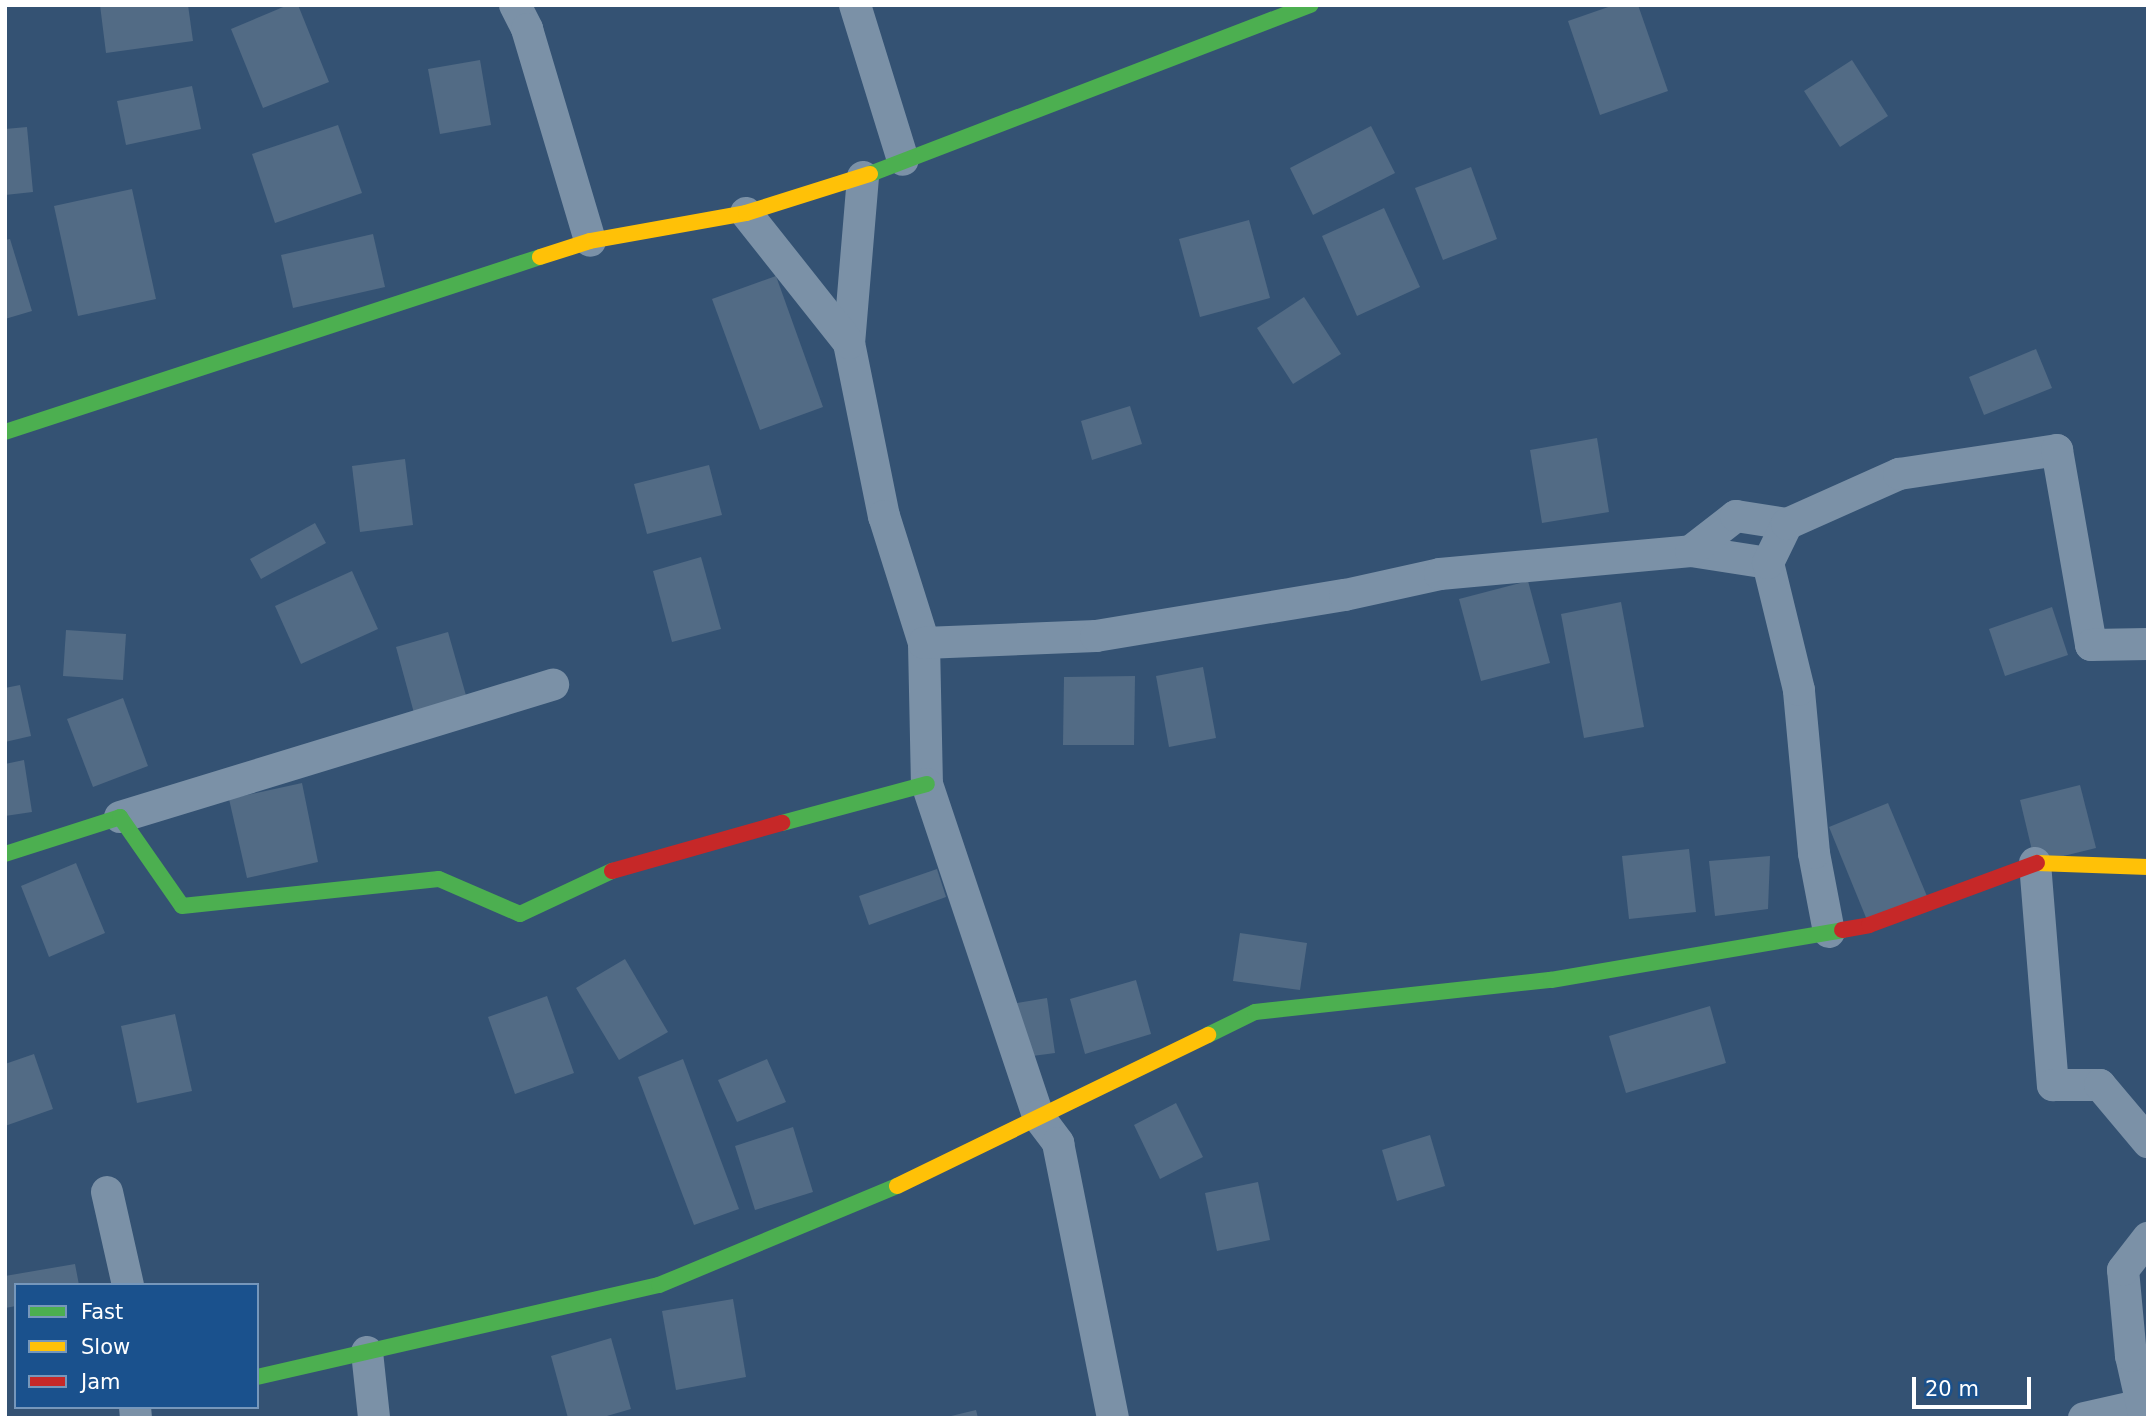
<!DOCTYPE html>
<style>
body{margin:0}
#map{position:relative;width:2153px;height:1423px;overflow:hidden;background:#345273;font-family:"DejaVu Sans",sans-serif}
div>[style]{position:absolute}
.building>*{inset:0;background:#526b85}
.street>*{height:32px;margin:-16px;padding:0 16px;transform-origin:16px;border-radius:16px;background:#7b91a7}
.fast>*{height:16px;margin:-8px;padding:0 8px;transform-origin:8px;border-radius:8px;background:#4caf50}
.slow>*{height:16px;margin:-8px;padding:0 8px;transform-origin:8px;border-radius:8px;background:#ffc107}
.jam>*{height:16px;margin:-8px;padding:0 8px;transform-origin:8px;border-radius:8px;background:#c62828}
span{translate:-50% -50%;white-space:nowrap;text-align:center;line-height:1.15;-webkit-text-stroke:5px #1a518d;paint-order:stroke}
.frame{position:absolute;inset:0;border:7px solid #fff;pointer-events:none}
.legend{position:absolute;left:14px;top:1283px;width:245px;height:126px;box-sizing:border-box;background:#1a518d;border:2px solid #7697bb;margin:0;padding:9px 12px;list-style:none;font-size:21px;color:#fff}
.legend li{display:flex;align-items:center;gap:14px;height:35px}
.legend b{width:35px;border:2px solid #7697bb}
.scale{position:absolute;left:1912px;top:1377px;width:119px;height:32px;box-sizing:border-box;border:4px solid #fff;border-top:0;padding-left:9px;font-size:21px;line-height:24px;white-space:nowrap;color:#fff;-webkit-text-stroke:5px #1a518d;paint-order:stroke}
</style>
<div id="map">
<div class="building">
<i style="clip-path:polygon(100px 5px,188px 5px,193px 41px,106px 53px)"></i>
<i style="clip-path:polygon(288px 5px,298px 5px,329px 82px,263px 108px,231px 29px)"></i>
<i style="clip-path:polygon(1614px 5px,1638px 5px,1668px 91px,1600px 115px,1568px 21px)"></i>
<i style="clip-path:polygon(480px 60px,491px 125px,440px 134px,428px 69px)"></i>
<i style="clip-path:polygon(1852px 60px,1888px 116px,1840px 147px,1804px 91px)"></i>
<i style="clip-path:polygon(192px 86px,201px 129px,126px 145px,117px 101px)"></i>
<i style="clip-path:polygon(338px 125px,362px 193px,275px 223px,252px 154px)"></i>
<i style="clip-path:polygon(1371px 126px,1395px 173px,1313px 215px,1290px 168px)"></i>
<i style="clip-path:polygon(27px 127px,33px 192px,5px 195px,5px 129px)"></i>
<i style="clip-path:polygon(1471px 167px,1497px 239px,1443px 260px,1415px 188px)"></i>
<i style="clip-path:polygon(132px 189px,156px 299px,78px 316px,54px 206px)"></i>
<i style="clip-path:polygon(1384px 208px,1420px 287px,1357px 316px,1322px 236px)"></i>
<i style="clip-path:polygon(1249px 220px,1270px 298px,1200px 317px,1179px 239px)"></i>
<i style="clip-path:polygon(373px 234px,385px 287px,293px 308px,281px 255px)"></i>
<i style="clip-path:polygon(10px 239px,32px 311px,5px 319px,5px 240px)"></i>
<i style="clip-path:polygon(776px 276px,823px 407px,760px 430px,712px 299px)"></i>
<i style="clip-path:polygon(1304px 297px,1341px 354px,1293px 384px,1257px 328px)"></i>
<i style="clip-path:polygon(2036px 349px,2052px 388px,1984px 415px,1969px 377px)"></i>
<i style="clip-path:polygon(1130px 406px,1142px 444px,1092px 460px,1081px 421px)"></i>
<i style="clip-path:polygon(1597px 438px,1609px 512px,1542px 523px,1530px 450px)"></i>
<i style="clip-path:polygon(405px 459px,413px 525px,360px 532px,352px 466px)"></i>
<i style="clip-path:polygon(709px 465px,722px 515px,647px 534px,634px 484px)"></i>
<i style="clip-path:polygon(315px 523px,326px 543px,261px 579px,250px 559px)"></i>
<i style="clip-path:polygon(701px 557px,721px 629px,672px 642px,653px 571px)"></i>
<i style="clip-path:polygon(352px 571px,378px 629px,301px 664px,275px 606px)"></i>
<i style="clip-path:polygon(1528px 581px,1550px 663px,1481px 681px,1459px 599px)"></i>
<i style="clip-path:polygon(1621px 602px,1644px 727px,1584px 738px,1561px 614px)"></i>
<i style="clip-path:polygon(2052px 607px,2068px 655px,2005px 676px,1989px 629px)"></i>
<i style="clip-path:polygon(66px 630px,126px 634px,123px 680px,63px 676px)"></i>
<i style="clip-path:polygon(448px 632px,467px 699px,414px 713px,396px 647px)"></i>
<i style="clip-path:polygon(1203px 667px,1216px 738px,1169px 747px,1156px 676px)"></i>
<i style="clip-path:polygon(1135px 676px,1134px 745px,1063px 745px,1064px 677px)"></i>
<i style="clip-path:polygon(20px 685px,31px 736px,5px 742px,5px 688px)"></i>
<i style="clip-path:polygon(123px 698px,148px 766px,93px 787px,67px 719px)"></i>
<i style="clip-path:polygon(24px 760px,32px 812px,5px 816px,5px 764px)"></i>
<i style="clip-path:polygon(302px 783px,318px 862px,247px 878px,229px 799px)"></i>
<i style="clip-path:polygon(2080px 785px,2096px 848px,2035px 863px,2020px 800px)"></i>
<i style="clip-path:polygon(1888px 803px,1929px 901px,1869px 925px,1829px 827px)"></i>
<i style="clip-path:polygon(1689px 849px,1696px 912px,1629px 919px,1622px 856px)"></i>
<i style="clip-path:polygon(1770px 856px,1768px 909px,1715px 916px,1709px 861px)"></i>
<i style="clip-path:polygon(76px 863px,105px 933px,49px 957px,21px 886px)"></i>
<i style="clip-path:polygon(937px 869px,946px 897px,869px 925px,859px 896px)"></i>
<i style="clip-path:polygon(1240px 933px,1307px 943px,1300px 990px,1233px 981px)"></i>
<i style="clip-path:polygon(625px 959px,668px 1032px,619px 1060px,576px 988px)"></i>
<i style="clip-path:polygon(1136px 980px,1151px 1034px,1085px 1054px,1070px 999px)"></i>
<i style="clip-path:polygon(547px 996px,574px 1073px,515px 1094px,488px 1017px)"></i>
<i style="clip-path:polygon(1047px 998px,1055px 1053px,1025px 1057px,1017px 1003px)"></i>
<i style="clip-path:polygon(1710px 1006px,1726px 1063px,1626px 1093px,1609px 1036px)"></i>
<i style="clip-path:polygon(175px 1014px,192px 1091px,137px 1103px,121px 1026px)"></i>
<i style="clip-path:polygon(34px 1054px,53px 1109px,5px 1126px,5px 1064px)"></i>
<i style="clip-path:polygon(683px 1059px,739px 1209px,694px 1225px,638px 1077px)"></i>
<i style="clip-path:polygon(767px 1059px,786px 1102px,737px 1122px,718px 1080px)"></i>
<i style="clip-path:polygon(1176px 1103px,1203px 1157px,1160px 1179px,1134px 1125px)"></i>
<i style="clip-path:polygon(793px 1127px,813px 1192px,755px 1210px,735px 1146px)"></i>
<i style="clip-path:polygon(1430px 1135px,1445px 1186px,1397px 1201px,1382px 1150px)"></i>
<i style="clip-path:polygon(1258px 1182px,1270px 1240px,1217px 1251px,1205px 1193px)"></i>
<i style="clip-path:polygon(75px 1264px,79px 1285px,16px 1285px,16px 1306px,5px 1308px,5px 1276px)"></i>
<i style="clip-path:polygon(733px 1299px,746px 1377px,676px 1390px,662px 1311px)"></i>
<i style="clip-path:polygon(611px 1338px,631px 1409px,600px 1418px,568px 1418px,551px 1356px)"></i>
<i style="clip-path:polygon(976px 1410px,978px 1418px,947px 1418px,947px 1417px)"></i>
</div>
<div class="street">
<i style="left:515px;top:5px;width:27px;rotate:63deg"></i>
<i style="left:527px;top:29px;width:221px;rotate:73.4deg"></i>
<i style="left:855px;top:5px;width:162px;rotate:72.8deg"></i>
<i style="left:863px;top:177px;width:167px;rotate:94.8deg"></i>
<i style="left:849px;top:343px;width:177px;rotate:78.6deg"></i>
<i style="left:884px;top:516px;width:133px;rotate:72.5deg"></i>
<i style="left:924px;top:643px;width:141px;rotate:88.8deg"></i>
<i style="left:927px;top:784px;width:350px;rotate:71.5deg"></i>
<i style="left:1038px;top:1116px;width:34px;rotate:53deg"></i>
<i style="left:1058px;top:1143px;width:280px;rotate:78.7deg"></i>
<i style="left:746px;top:213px;width:166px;rotate:51.6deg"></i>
<i style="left:1691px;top:551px;width:78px;rotate:8.9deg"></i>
<i style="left:924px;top:643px;width:172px;rotate:-2.3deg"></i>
<i style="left:1096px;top:636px;width:252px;rotate:-9.4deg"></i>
<i style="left:1345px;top:595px;width:97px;rotate:-12.5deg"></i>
<i style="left:1440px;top:574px;width:252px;rotate:-5.2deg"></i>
<i style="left:1691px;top:551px;width:57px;rotate:-37.9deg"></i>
<i style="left:1736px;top:516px;width:52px;rotate:8.9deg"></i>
<i style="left:120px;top:817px;width:453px;rotate:-17deg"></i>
<i style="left:2035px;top:863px;width:223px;rotate:85.4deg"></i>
<i style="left:2053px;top:1085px;width:47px"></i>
<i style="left:2100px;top:1085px;width:75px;rotate:49.9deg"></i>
<i style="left:1829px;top:932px;width:80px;rotate:-100.8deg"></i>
<i style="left:1814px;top:853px;width:164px;rotate:-95.3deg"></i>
<i style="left:1799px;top:690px;width:131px;rotate:-103.7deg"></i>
<i style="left:1768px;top:563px;width:43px;rotate:-64deg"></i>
<i style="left:1787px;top:524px;width:123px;rotate:-24.1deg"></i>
<i style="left:1899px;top:474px;width:160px;rotate:-8.6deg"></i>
<i style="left:2057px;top:450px;width:198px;rotate:80.1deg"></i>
<i style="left:2091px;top:645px;width:57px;rotate:-1deg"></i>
<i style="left:107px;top:1192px;width:95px;rotate:77.3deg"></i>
<i style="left:367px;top:1352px;width:66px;rotate:83.9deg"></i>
<i style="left:135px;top:1407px;width:11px;rotate:85deg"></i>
<i style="left:2084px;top:1418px;width:59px;rotate:-12.6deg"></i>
<i style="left:2145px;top:1418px;width:64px;rotate:-102.7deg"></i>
<i style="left:2131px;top:1356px;width:86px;rotate:-95.3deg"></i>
<i style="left:2123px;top:1270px;width:41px;rotate:-52deg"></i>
</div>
<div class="fast">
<i style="left:870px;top:174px;width:472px;rotate:-21deg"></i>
<i style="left:5px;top:432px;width:563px;rotate:-18.11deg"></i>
<i style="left:782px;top:823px;width:150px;rotate:-15.1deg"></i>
<i style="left:5px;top:854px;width:121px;rotate:-17.8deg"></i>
<i style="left:120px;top:817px;width:108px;rotate:55.1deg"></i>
<i style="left:182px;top:906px;width:258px;rotate:-6deg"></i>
<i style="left:439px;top:879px;width:88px;rotate:23.4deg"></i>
<i style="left:520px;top:914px;width:102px;rotate:-25.1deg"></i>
<i style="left:1208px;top:1035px;width:52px;rotate:-26.1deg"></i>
<i style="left:1255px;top:1012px;width:298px;rotate:-6.2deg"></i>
<i style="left:1551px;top:980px;width:295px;rotate:-9.7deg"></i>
<i style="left:257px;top:1377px;width:412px;rotate:-12.9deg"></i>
<i style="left:659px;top:1285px;width:258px;rotate:-22.6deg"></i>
</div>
<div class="slow">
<i style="left:540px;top:257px;width:52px;rotate:-17.7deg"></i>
<i style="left:590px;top:241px;width:158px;rotate:-10.2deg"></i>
<i style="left:746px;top:213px;width:130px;rotate:-17.5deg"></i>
<i style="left:2037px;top:863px;width:111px;rotate:2.1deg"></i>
<i style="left:897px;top:1186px;width:346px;rotate:-25.9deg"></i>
</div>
<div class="jam">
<i style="left:612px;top:871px;width:177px;rotate:-15.8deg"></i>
<i style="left:1842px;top:930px;width:27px;rotate:-10deg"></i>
<i style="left:1869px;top:925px;width:179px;rotate:-20.3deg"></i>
</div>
<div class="frame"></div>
<ul class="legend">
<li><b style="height:9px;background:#4caf50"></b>Fast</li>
<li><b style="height:9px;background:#ffc107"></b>Slow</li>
<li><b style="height:9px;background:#c62828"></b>Jam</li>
</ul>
<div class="scale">20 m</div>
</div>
